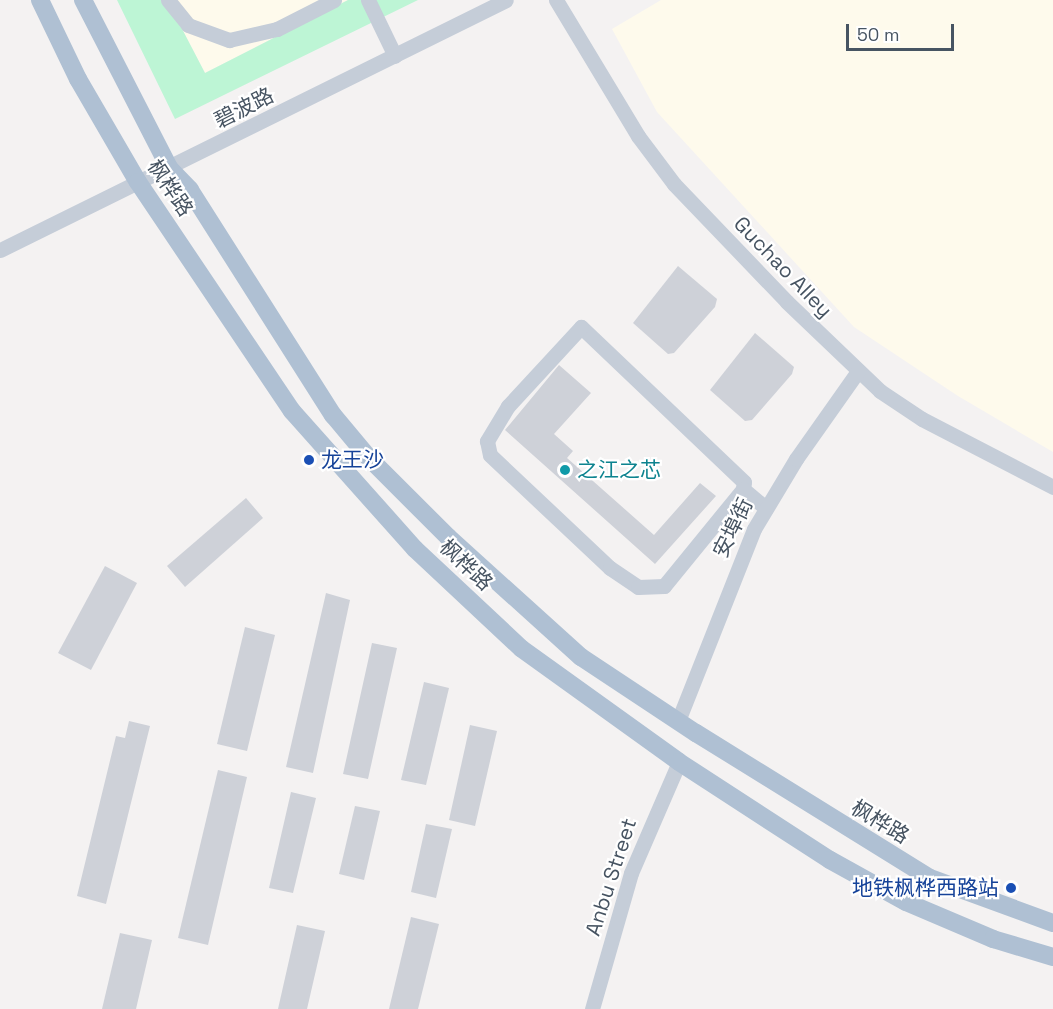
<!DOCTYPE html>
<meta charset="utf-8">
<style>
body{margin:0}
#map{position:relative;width:1053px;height:1009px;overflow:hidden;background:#f4f2f2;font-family:"Space Grotesk","Noto Sans SC",sans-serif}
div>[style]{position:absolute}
.commercial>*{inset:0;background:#fefaec}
.green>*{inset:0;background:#bdf5d5}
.building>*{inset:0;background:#ced1d8}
.minor>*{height:15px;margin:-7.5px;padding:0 7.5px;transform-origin:7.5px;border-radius:7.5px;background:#c5cdd8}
.major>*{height:18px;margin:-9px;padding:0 9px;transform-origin:9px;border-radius:9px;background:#afc0d3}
.dots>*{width:16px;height:16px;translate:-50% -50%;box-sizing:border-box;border:3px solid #fff;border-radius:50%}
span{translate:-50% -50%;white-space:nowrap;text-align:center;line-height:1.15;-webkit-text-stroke:4.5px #fff;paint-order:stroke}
.street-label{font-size:21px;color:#475462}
.transit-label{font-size:21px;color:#164399}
.left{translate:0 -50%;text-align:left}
.right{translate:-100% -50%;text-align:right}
.culture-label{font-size:21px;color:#0d838f}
.scale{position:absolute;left:846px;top:24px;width:108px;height:27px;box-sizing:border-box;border:3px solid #475462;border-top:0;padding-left:8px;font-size:18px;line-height:21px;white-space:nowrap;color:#475462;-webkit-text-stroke:4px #fff;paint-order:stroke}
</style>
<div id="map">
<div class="commercial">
<i style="clip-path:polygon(167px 0,348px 0,205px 73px)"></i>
<i style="clip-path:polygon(661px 0,1053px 0,1053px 452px,958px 396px,854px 327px,657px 112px,612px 29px)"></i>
</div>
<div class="green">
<i style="clip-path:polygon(117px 0,167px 0,205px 73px,348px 0,418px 0,175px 119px)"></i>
</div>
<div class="building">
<i style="clip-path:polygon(678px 266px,717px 299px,715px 307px,674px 353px,668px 354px,633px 323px)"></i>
<i style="clip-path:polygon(755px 333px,794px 367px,792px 374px,752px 420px,745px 421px,710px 390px)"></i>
<i style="clip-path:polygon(559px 365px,591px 393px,554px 434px,573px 451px,567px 458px,654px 535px,700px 483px,716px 496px,655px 564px,505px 430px)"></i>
<i style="clip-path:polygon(246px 498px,263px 518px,185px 587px,167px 566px)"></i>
<i style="clip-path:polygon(105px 566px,137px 583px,91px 670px,58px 653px)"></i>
<i style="clip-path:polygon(326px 593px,350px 600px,313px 773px,286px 767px)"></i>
<i style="clip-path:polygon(245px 627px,275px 635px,247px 751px,217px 744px)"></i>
<i style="clip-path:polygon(372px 643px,397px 648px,368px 779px,343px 774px)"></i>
<i style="clip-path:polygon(424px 682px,449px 688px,426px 785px,401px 780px)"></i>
<i style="clip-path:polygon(129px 721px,150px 726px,106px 904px,77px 896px,116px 736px,125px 738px)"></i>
<i style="clip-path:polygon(470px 725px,497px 731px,475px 826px,449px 820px)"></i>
<i style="clip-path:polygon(218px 770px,247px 777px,208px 945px,178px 938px)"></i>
<i style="clip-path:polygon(291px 792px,316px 798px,293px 893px,269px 888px)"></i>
<i style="clip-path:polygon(355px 806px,380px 811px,364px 880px,339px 874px)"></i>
<i style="clip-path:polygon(426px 824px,452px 829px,436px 898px,411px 892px)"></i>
<i style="clip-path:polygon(411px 917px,439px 924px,418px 1009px,389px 1009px)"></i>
<i style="clip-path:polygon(297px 925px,325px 931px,307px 1009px,278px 1009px)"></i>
<i style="clip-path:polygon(120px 933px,152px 940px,136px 1009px,102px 1009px)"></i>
</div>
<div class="minor">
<i style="left:168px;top:0;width:32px;rotate:51deg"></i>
<i style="left:188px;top:25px;width:44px;rotate:20.1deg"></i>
<i style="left:229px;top:40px;width:49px;rotate:-12.9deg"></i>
<i style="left:277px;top:29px;width:64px;rotate:-27deg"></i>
<i style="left:368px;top:0;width:62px;rotate:64.3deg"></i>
<i style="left:556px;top:0;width:159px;rotate:58.9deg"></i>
<i style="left:638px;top:136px;width:60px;rotate:53.1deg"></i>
<i style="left:674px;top:184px;width:163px;rotate:46.2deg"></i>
<i style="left:787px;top:302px;width:129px;rotate:43.7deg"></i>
<i style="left:880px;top:391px;width:50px;rotate:33.7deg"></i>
<i style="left:922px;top:419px;width:148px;rotate:27.4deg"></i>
<i style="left:0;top:250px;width:564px;rotate:-26.29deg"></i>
<i style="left:743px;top:489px;width:7px;rotate:-82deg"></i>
<i style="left:744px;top:482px;width:225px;rotate:-136.4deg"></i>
<i style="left:581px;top:327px;width:108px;rotate:132.7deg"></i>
<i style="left:508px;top:406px;width:41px;rotate:121deg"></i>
<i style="left:487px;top:441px;width:14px;rotate:78deg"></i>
<i style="left:490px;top:455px;width:165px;rotate:43.3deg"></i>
<i style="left:610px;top:568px;width:34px;rotate:34deg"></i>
<i style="left:638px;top:587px;width:26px;rotate:-2deg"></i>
<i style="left:664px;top:586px;width:125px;rotate:-50.8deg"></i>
<i style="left:743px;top:489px;width:30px;rotate:40deg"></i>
<i style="left:678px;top:721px;width:206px;rotate:-68.4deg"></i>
<i style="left:754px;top:529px;width:82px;rotate:-59deg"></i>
<i style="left:796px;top:459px;width:108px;rotate:-54.8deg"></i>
<i style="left:592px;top:1009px;width:141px;rotate:-74deg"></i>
<i style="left:631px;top:873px;width:121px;rotate:-66.6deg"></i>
</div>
<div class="major">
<i style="left:40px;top:0;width:88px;rotate:64.3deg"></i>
<i style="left:78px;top:79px;width:119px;rotate:59.8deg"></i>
<i style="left:138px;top:182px;width:276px;rotate:56.1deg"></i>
<i style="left:292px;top:411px;width:185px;rotate:48.3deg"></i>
<i style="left:415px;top:549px;width:146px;rotate:43.1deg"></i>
<i style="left:522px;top:649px;width:193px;rotate:35.7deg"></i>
<i style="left:679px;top:762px;width:180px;rotate:33deg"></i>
<i style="left:830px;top:860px;width:87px;rotate:28.9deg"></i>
<i style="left:906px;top:902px;width:95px;rotate:23deg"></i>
<i style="left:993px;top:939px;width:63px;rotate:16.7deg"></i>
<i style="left:83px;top:0;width:190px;rotate:62.8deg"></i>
<i style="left:170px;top:169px;width:29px;rotate:46deg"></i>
<i style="left:190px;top:190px;width:267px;rotate:57.6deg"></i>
<i style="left:333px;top:415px;width:56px;rotate:50.1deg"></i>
<i style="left:369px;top:458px;width:112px;rotate:45deg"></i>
<i style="left:448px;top:537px;width:179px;rotate:42.1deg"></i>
<i style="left:581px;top:657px;width:138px;rotate:33.5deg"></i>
<i style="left:696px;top:733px;width:275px;rotate:31.8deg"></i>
<i style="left:930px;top:878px;width:131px;rotate:20.1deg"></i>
</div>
<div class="dots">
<i style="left:309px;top:460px;background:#1a4fb4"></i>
<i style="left:565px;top:470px;background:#0f9aa8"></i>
<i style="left:1011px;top:888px;background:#1a4fb4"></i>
</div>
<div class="street-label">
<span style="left:244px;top:108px;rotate:-27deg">碧波路</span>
<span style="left:170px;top:188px;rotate:56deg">枫桦路</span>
<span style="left:783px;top:267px;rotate:46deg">Guchao Alley</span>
<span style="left:733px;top:528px;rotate:-64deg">安埠街</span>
<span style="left:466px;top:565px;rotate:43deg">枫桦路</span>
<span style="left:880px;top:822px;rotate:31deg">枫桦路</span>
<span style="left:611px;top:877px;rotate:-72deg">Anbu Street</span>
</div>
<div class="transit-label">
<span class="left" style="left:321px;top:460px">龙王沙</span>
<span class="right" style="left:999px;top:888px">地铁枫桦西路站</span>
</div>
<div class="culture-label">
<span class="left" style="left:577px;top:470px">之江之芯</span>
</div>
<div class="scale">50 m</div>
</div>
